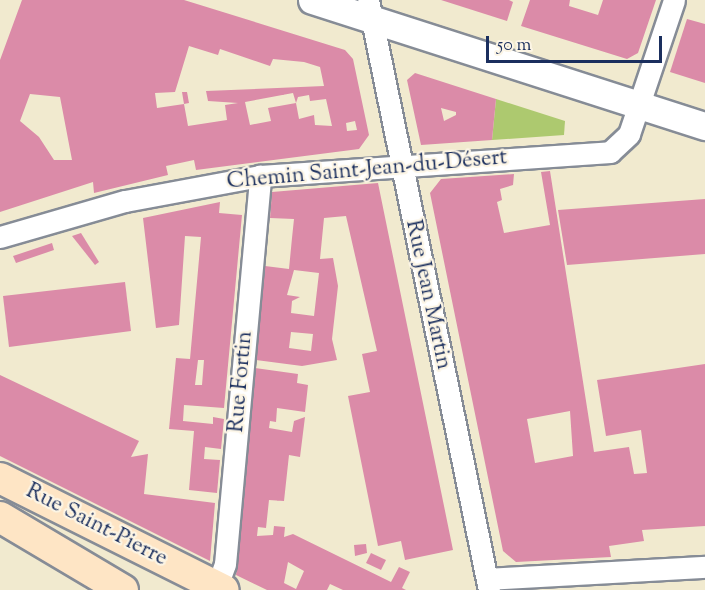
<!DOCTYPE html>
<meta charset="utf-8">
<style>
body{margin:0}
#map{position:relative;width:705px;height:590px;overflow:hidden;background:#f1eacf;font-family:"Sorts Mill Goudy",serif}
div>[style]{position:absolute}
.green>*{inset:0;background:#adc96f}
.building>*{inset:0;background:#db8ba8}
.roads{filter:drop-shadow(2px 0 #868c96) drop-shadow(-2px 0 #868c96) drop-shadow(0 2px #868c96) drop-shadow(0 -2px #868c96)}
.minor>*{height:21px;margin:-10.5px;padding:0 10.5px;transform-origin:10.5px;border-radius:10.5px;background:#fff}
.tertiary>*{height:27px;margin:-13.5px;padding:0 13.5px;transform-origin:13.5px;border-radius:13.5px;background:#fff}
.secondary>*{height:30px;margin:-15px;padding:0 15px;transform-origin:15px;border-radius:15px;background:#fee5c5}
span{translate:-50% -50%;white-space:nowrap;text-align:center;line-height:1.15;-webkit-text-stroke:4.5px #fcf5e5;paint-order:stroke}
.street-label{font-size:22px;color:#1b2f5e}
.scale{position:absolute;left:486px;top:36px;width:176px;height:27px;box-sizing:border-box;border:3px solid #1b2f5e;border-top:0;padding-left:8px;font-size:18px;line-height:21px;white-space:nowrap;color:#1b2f5e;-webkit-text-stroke:4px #fcf5e5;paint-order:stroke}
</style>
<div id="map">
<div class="green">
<i style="clip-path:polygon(496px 99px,565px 121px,564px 135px,492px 140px)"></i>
</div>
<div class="building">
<i style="clip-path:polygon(evenodd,22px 0,184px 0,345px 50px,353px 59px,369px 135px,359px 149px,196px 170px,194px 160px,166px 166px,168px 175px,94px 193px,93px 182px,0 212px,0 60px,22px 0,189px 46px,218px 55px,220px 49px,270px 66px,273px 59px,304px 62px,320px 67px,324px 86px,206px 91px,208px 101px,238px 103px,225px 105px,227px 120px,188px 126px,184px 104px,157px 108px,155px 93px,175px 92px,189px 46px,22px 0,293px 93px,296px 103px,298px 97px,309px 95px,310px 101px,326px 99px,332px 126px,315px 125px,314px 115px,299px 119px,296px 103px,268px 108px,271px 121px,250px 125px,245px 102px,293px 93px,22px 0,30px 94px,60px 97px,72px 160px,54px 160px,39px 137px,20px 121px,30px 94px,22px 0,355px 121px,357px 130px,347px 131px,346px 123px,355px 121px)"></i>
<i style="clip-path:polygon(441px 0,509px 0,513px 2px,507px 21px)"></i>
<i style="clip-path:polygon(530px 0,570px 0,569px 6px,598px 15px,603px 0,656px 0,638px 53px,627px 59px,521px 26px)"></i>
<i style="clip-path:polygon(687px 19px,705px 24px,705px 83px,670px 72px)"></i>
<i style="clip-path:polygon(evenodd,415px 73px,496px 99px,492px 140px,421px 145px,407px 80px,415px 73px,441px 108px,456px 112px,456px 115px,444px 121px,441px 108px)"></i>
<i style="clip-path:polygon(182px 92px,187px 92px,189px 103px,184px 104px)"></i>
<i style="clip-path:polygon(evenodd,550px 171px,594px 452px,629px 447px,634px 474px,647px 473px,641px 430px,606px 436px,597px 380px,705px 364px,705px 526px,642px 530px,644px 541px,609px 546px,611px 557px,516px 562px,503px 551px,430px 193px,441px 179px,514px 174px,513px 185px,500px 189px,502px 200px,497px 202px,504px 233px,550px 225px,541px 172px,550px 171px,570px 411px,573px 456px,535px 463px,527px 419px,570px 411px)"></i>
<i style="clip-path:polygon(evenodd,378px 183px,453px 550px,405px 560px,401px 541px,378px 546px,348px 396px,370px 392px,362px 354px,377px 351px,346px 216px,324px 218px,320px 259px,333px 258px,338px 286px,332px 339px,337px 360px,302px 366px,256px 360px,265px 266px,289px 269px,292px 238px,294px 219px,270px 218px,272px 192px,378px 183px,294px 270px,319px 273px,314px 316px,291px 313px,292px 301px,300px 297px,287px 295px,294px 270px,378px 183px,291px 332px,313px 334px,311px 351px,289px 348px,291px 332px)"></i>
<i style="clip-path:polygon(705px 199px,705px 254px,567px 265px,558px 210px)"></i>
<i style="clip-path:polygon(evenodd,220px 202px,219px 213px,242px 215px,224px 408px,184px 405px,183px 421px,213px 424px,213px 417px,224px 419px,221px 449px,205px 447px,204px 459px,220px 460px,217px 493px,189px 490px,194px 431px,169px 429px,176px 358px,190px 359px,201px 237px,185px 236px,179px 325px,156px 328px,143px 218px,220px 202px,198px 360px,204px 360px,202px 385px,195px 385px,198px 360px)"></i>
<i style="clip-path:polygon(81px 233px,99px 262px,95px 265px,72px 236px)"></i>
<i style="clip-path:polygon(52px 243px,54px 250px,16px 263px,13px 256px)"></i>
<i style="clip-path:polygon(125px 282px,131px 331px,9px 347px,3px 296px)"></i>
<i style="clip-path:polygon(evenodd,255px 368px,298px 374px,297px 383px,308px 385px,305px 412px,277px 408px,276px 422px,270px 421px,269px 428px,292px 432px,294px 421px,305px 417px,300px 457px,289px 455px,284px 501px,269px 500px,266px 528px,258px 527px,257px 536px,273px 535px,274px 526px,285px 527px,284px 537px,293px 534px,391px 582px,399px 567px,410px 572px,402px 588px,406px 590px,343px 590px,330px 584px,327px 590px,267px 590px,236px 575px,255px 368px,288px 562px,304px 571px,296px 589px,284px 583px,288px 562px)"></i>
<i style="clip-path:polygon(0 375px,139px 441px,131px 457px,148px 454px,144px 494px,215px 503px,210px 561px,0 456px)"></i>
<i style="clip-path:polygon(366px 544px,367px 553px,355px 556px,354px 545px)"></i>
<i style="clip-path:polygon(371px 553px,386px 560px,381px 570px,366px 563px)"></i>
</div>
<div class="roads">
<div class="minor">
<i style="left:368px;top:0;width:602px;rotate:78.41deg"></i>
<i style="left:0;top:237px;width:130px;rotate:-16.1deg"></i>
<i style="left:125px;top:201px;width:137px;rotate:-10.5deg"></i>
<i style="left:260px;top:176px;width:351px;rotate:-3.9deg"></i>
<i style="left:610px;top:152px;width:26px;rotate:-43deg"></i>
<i style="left:629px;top:134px;width:141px;rotate:-71.4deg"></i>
<i style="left:487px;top:579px;width:218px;rotate:-3.2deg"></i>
<i style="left:217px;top:586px;width:23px;rotate:-70deg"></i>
<i style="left:225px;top:564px;width:390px;rotate:-84.8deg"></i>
</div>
<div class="tertiary">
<i style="left:312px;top:0;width:413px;rotate:17.8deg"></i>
</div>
<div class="secondary">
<i style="left:0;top:478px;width:250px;rotate:26.6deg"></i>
<i style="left:0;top:517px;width:143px;rotate:30.7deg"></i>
</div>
</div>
<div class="street-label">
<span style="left:367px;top:171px;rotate:-5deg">Chemin Saint-Jean-du-Désert</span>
<span style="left:427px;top:295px;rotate:78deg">Rue Jean Martin</span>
<span style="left:242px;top:382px;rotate:-85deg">Rue Fortin</span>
<span style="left:96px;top:526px;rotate:27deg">Rue Saint-Pierre</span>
</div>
<div class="scale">50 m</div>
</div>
